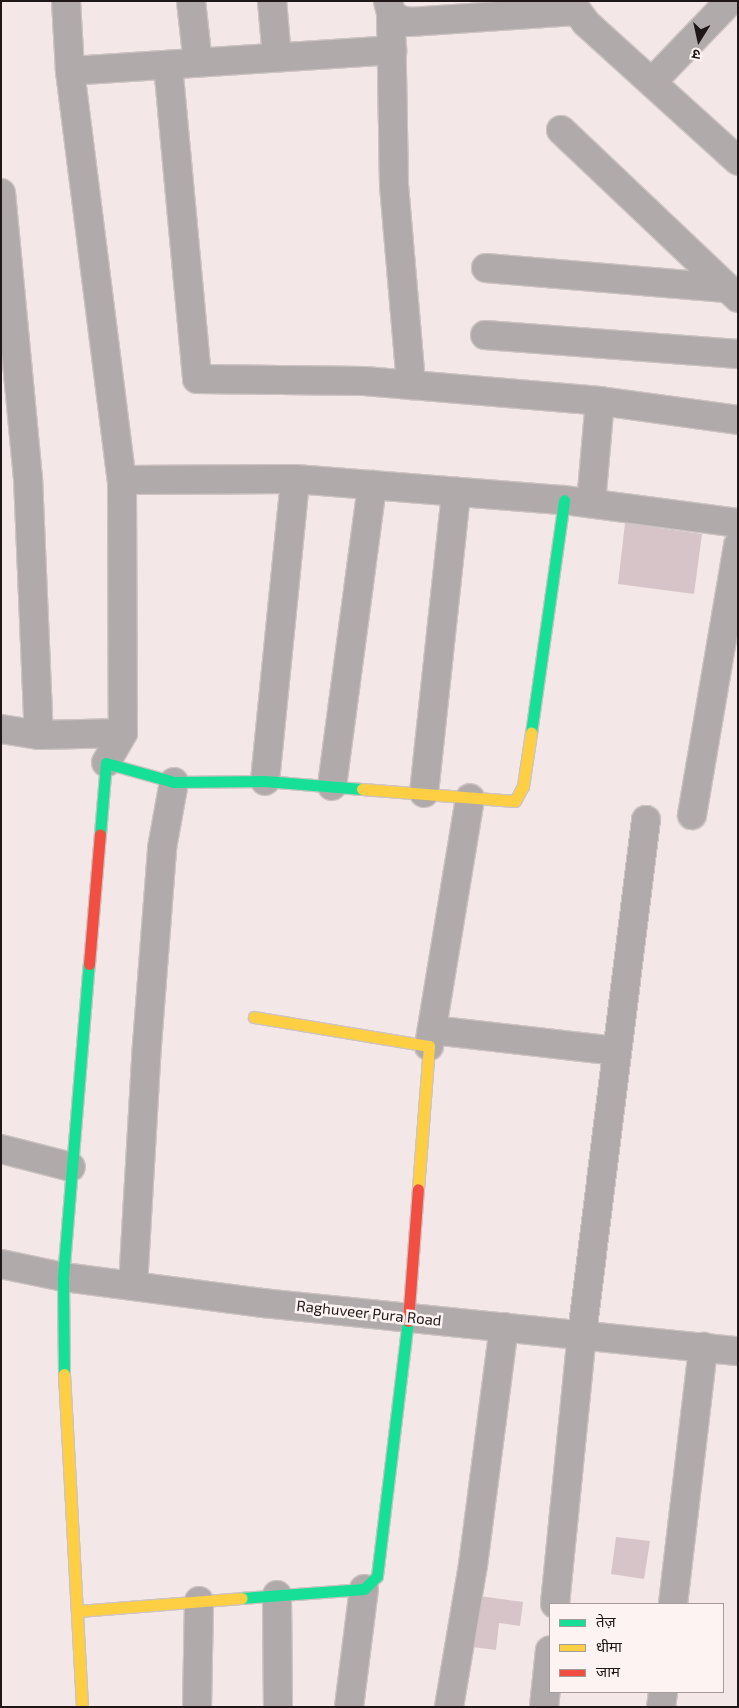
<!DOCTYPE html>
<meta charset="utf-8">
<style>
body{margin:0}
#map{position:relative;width:739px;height:1708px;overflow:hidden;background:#f4e7e7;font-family:"Exo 2","Noto Sans Devanagari",sans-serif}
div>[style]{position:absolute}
.building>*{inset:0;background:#d7c4c9}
.roads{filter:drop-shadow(1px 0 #cdc3c3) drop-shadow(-1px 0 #cdc3c3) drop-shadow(0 1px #cdc3c3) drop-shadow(0 -1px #cdc3c3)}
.street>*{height:28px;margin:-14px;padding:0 14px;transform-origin:14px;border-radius:14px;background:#b0abaa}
.fast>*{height:11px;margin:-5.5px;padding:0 5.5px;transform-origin:5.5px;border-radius:5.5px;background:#16e098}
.slow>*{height:11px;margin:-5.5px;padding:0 5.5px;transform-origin:5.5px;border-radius:5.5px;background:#ffcf43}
.jam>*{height:11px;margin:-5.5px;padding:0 5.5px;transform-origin:5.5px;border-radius:5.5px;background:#f24e42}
span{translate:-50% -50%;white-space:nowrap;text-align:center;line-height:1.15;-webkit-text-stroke:5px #fdf3f3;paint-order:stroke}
.street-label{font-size:15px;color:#201818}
.frame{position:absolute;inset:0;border:2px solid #201818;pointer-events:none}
.legend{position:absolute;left:549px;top:1603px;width:175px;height:90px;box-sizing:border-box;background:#fdf3f3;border:1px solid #a59b9b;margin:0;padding:6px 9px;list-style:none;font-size:15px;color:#201818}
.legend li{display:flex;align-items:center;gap:10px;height:25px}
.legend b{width:25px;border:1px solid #a59b9b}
.north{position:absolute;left:674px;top:15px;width:50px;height:50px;-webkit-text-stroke:4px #fdf3f3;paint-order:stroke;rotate:190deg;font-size:14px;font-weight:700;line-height:20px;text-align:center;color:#201818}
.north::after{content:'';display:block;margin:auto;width:18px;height:22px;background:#201818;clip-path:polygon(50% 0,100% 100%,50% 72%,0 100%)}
</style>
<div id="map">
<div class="building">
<i style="clip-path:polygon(625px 523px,702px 534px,694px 594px,618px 584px)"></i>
<i style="clip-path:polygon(616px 1537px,650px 1541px,644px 1579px,611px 1574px)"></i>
<i style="clip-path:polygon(472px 1595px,523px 1602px,520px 1626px,499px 1623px,496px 1650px,465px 1646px)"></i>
</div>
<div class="roads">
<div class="street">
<i style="left:66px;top:1px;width:70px;rotate:86.7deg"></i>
<i style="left:70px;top:71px;width:412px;rotate:82.8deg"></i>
<i style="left:122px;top:480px;width:253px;rotate:89.8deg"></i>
<i style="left:123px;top:733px;width:34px;rotate:120deg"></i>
<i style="left:191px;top:1px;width:62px;rotate:83.6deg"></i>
<i style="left:272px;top:1px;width:56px;rotate:84.9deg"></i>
<i style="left:388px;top:1px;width:12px;rotate:76deg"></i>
<i style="left:391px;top:13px;width:9px;rotate:41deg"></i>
<i style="left:398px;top:19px;width:11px;rotate:15deg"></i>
<i style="left:409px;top:22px;width:166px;rotate:-3.8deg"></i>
<i style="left:570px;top:1px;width:27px;rotate:54deg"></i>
<i style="left:586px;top:23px;width:205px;rotate:42.2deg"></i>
<i style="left:391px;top:13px;width:172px;rotate:89deg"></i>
<i style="left:394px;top:185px;width:201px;rotate:85.1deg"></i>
<i style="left:168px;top:65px;width:315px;rotate:84.7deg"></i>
<i style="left:197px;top:379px;width:167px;rotate:0.7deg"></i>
<i style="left:364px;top:381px;width:237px;rotate:4.8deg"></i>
<i style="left:600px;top:401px;width:139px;rotate:7.8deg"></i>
<i style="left:70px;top:71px;width:323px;rotate:-3.7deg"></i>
<i style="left:652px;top:82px;width:112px;rotate:-46.1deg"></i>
<i style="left:561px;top:130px;width:244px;rotate:43.5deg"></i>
<i style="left:1px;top:193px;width:285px;rotate:84.6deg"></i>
<i style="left:28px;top:477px;width:258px;rotate:87.6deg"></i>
<i style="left:486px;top:268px;width:241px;rotate:4.8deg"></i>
<i style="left:485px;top:335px;width:254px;rotate:4.3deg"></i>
<i style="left:122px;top:480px;width:173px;rotate:-0.3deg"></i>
<i style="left:295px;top:479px;width:270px;rotate:4.5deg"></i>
<i style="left:564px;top:500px;width:176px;rotate:7.5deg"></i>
<i style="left:591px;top:503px;width:102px;rotate:-85deg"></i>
<i style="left:1px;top:729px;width:38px;rotate:9deg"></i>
<i style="left:39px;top:735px;width:84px;rotate:-1.4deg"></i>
<i style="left:265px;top:781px;width:303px;rotate:-84.3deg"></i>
<i style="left:332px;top:786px;width:304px;rotate:-82.4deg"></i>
<i style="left:424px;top:793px;width:303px;rotate:-83.9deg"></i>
<i style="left:692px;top:815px;width:274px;rotate:-80.3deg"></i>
<i style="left:432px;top:1030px;width:186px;rotate:6.5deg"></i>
<i style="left:429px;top:1046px;width:251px;rotate:-80.6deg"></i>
<i style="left:1px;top:1149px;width:72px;rotate:14.4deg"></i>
<i style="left:1px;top:1264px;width:63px;rotate:11.8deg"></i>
<i style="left:63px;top:1277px;width:202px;rotate:7.4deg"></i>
<i style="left:263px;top:1303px;width:477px;rotate:5.8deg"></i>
<i style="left:133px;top:1286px;width:241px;rotate:-86.7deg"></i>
<i style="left:147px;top:1045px;width:198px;rotate:-85.6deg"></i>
<i style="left:162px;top:848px;width:67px;rotate:-79.7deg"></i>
<i style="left:277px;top:1595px;width:112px;rotate:89.5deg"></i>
<i style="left:555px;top:1604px;width:271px;rotate:-84.3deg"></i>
<i style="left:582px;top:1334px;width:518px;rotate:-82.9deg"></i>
<i style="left:673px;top:1604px;width:259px;rotate:-83.3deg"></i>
<i style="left:197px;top:1707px;width:106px;rotate:-88.9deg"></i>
<i style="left:349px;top:1707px;width:119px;rotate:-82.8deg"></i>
<i style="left:449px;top:1707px;width:144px;rotate:-80.4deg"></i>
<i style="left:473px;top:1565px;width:240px;rotate:-82.6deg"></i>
<i style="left:544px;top:1707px;width:57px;rotate:-84deg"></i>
<i style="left:661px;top:1707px;width:15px;rotate:-82deg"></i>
</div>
<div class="fast">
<i style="left:531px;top:733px;width:235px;rotate:-81.9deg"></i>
<i style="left:100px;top:834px;width:71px;rotate:-85.2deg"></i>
<i style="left:106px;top:763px;width:71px;rotate:15.6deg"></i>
<i style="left:174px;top:782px;width:91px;rotate:-0.6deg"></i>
<i style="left:265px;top:781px;width:97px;rotate:4.7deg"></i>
<i style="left:64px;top:1374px;width:97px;rotate:-90.6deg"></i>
<i style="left:63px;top:1277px;width:314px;rotate:-85.3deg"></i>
<i style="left:241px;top:1598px;width:123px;rotate:-4.2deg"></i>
<i style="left:364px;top:1589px;width:18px;rotate:-45deg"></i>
<i style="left:377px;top:1576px;width:257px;rotate:-83.1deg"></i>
</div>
<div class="slow">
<i style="left:362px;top:789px;width:153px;rotate:4.5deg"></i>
<i style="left:515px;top:801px;width:17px;rotate:-62deg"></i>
<i style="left:523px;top:786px;width:54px;rotate:-81.4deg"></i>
<i style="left:254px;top:1017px;width:177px;rotate:9.4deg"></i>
<i style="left:429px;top:1046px;width:143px;rotate:94.4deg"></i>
<i style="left:64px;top:1374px;width:333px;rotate:86.9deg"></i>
<i style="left:77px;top:1611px;width:165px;rotate:-4.5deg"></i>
</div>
<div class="jam">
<i style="left:89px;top:964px;width:130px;rotate:-85.2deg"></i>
<i style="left:408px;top:1321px;width:132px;rotate:-85.7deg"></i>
</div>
</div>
<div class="street-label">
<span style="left:369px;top:1313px;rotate:6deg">Raghuveer Pura Road</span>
</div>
<div class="frame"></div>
<ul class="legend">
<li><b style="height:6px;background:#16e098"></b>तेज़</li>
<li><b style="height:6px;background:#ffcf43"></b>धीमा</li>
<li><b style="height:6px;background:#f24e42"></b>जाम</li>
</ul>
<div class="north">उ</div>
</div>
